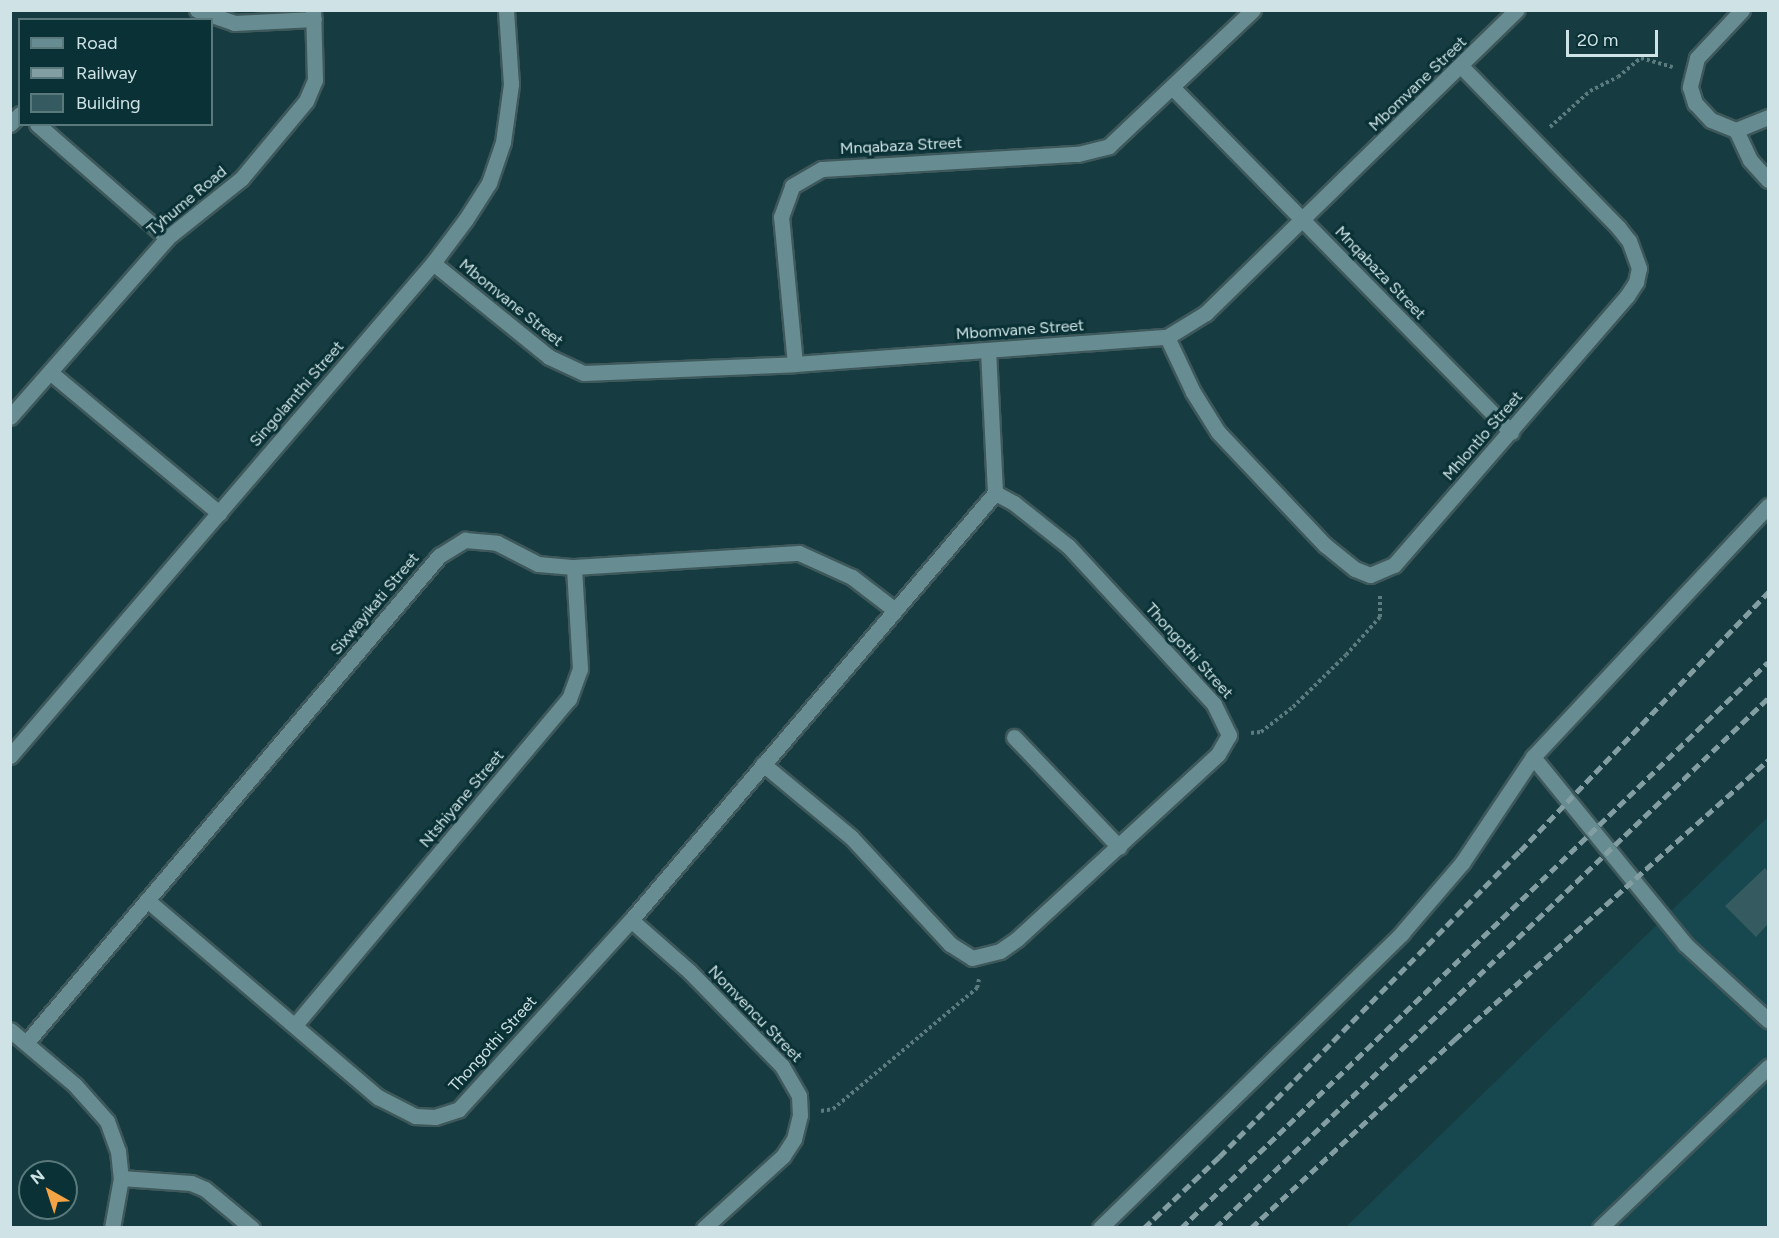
<!DOCTYPE html>
<style>
body{margin:0}
#map{position:relative;width:1779px;height:1238px;overflow:hidden;background:#163c41;font-family:Figtree,sans-serif}
div>[style]{position:absolute}
.built>*{inset:0;background:#17484f}
.building>*{inset:0;background:#355a5f}
.path>*{height:4px;margin-top:-2px;transform-origin:0;background:repeating-linear-gradient(90deg,#5c7b7f 0 3px,transparent 0 6px)}
.roads{filter:drop-shadow(2px 0 #3e585b) drop-shadow(-2px 0 #3e585b) drop-shadow(0 2px #3e585b) drop-shadow(0 -2px #3e585b)}
.minor>*{height:15px;margin:-7.5px;padding:0 7.5px;transform-origin:7.5px;border-radius:7.5px;background:#678d93}
.rail>*{height:4.5px;margin-top:-2.25px;transform-origin:0;background:repeating-linear-gradient(90deg,#839ea2 0 9px,transparent 0 13.5px)}
span{translate:-50% -50%;white-space:nowrap;text-align:center;line-height:1.15;-webkit-text-stroke:6px #0a3236;paint-order:stroke}
.street-label{font-size:16px;color:#cfe3e6}
.frame{position:absolute;inset:0;border:12px solid #cfe3e6;pointer-events:none}
.legend{position:absolute;left:18px;top:18px;width:195px;height:108px;box-sizing:border-box;background:#0a3236;border:2px solid #59797c;margin:0;padding:8px 10px;list-style:none;font-size:18px;color:#cfe3e6}
.legend li{display:flex;align-items:center;gap:12px;height:30px}
.legend b{width:30px;border:2px solid #59797c}
.north{position:absolute;left:18px;top:1160px;width:60px;height:60px;box-sizing:border-box;background:#0a3236;border:2px solid #59797c;border-radius:50%;rotate:321deg;font-size:16px;font-weight:700;line-height:24px;text-align:center;color:#cfe3e6}
.north::after{content:'';display:block;margin:auto;width:21px;height:27px;background:#f4a444;clip-path:polygon(50% 0,100% 100%,50% 72%,0 100%)}
.scale{position:absolute;left:1566px;top:30px;width:92px;height:27px;box-sizing:border-box;border:3px solid #cfe3e6;border-top:0;padding-left:8px;font-size:18px;line-height:21px;white-space:nowrap;color:#cfe3e6;-webkit-text-stroke:4px #0a3236;paint-order:stroke}
</style>
<div id="map">
<div class="built">
<i style="clip-path:polygon(1768px 817px,1768px 1227px,1345px 1228px,1352px 1221px)"></i>
</div>
<div class="building">
<i style="clip-path:polygon(1765px 868px,1768px 872px,1768px 924px,1756px 937px,1725px 906px)"></i>
</div>
<div class="path">
<i style="left:1550px;top:127px;width:54px;rotate:-42deg"></i>
<i style="left:1590px;top:91px;width:31px;rotate:-27deg"></i>
<i style="left:1618px;top:77px;width:30px;rotate:-40deg"></i>
<i style="left:1641px;top:58px;width:33px;rotate:16deg"></i>
<i style="left:1251px;top:733px;width:10px;rotate:-6deg"></i>
<i style="left:1261px;top:732px;width:41px;rotate:-38deg"></i>
<i style="left:1293px;top:707px;width:74px;rotate:-44.5deg"></i>
<i style="left:1346px;top:655px;width:51px;rotate:-48.2deg"></i>
<i style="left:1380px;top:617px;width:21px;rotate:-90deg"></i>
<i style="left:821px;top:1111px;width:12px;rotate:-9deg"></i>
<i style="left:833px;top:1109px;width:114px;rotate:-40deg"></i>
<i style="left:920px;top:1036px;width:75px;rotate:-40.1deg"></i>
<i style="left:977px;top:988px;width:9px;rotate:-77deg"></i>
</div>
<div class="roads">
<div class="minor">
<i style="left:197px;top:10px;width:39px;rotate:19deg"></i>
<i style="left:234px;top:23px;width:80px;rotate:-2.9deg"></i>
<i style="left:1742px;top:10px;width:66px;rotate:133.2deg"></i>
<i style="left:1697px;top:58px;width:30px;rotate:104deg"></i>
<i style="left:1690px;top:87px;width:17px;rotate:73deg"></i>
<i style="left:1695px;top:103px;width:23px;rotate:47deg"></i>
<i style="left:1711px;top:120px;width:27px;rotate:22deg"></i>
<i style="left:1736px;top:130px;width:35px;rotate:-22deg"></i>
<i style="left:1174px;top:89px;width:481px;rotate:45.5deg"></i>
<i style="left:10px;top:124px;width:14px;rotate:-45deg"></i>
<i style="left:37px;top:124px;width:173px;rotate:41.2deg"></i>
<i style="left:1736px;top:130px;width:33px;rotate:65deg"></i>
<i style="left:1750px;top:160px;width:27px;rotate:48deg"></i>
<i style="left:433px;top:263px;width:149px;rotate:39deg"></i>
<i style="left:549px;top:357px;width:38px;rotate:25deg"></i>
<i style="left:584px;top:373px;width:211px;rotate:-2.4deg"></i>
<i style="left:795px;top:364px;width:373px;rotate:-4.2deg"></i>
<i style="left:1167px;top:337px;width:46px;rotate:-31.6deg"></i>
<i style="left:1206px;top:313px;width:434px;rotate:-44.3deg"></i>
<i style="left:1167px;top:337px;width:61px;rotate:64.7deg"></i>
<i style="left:1193px;top:392px;width:47px;rotate:58deg"></i>
<i style="left:1218px;top:432px;width:156px;rotate:46.6deg"></i>
<i style="left:1325px;top:545px;width:38px;rotate:39deg"></i>
<i style="left:1355px;top:569px;width:16px;rotate:22deg"></i>
<i style="left:1370px;top:575px;width:26px;rotate:-23deg"></i>
<i style="left:1394px;top:565px;width:356px;rotate:-49.1deg"></i>
<i style="left:1627px;top:296px;width:17px;rotate:-57deg"></i>
<i style="left:1636px;top:282px;width:14px;rotate:-78deg"></i>
<i style="left:1639px;top:268px;width:29px;rotate:-110deg"></i>
<i style="left:1629px;top:241px;width:18px;rotate:-128deg"></i>
<i style="left:1618px;top:227px;width:223px;rotate:-134.3deg"></i>
<i style="left:795px;top:364px;width:148px;rotate:-95.4deg"></i>
<i style="left:781px;top:217px;width:33px;rotate:-70deg"></i>
<i style="left:792px;top:186px;width:34px;rotate:-30deg"></i>
<i style="left:822px;top:169px;width:256px;rotate:-3.4deg"></i>
<i style="left:1078px;top:154px;width:32px;rotate:-14deg"></i>
<i style="left:1109px;top:146px;width:198px;rotate:-43.4deg"></i>
<i style="left:51px;top:373px;width:219px;rotate:39.8deg"></i>
<i style="left:10px;top:417px;width:238px;rotate:-48.7deg"></i>
<i style="left:167px;top:238px;width:95px;rotate:-38.6deg"></i>
<i style="left:241px;top:179px;width:102px;rotate:-50.2deg"></i>
<i style="left:306px;top:101px;width:23px;rotate:-67deg"></i>
<i style="left:315px;top:80px;width:70px;rotate:-91.6deg"></i>
<i style="left:1014px;top:737px;width:152px;rotate:46.3deg"></i>
<i style="left:10px;top:756px;width:650px;rotate:-49.37deg"></i>
<i style="left:433px;top:263px;width:55px;rotate:-53.1deg"></i>
<i style="left:466px;top:219px;width:43px;rotate:-57.4deg"></i>
<i style="left:489px;top:183px;width:43px;rotate:-71.1deg"></i>
<i style="left:503px;top:142px;width:59px;rotate:-82.1deg"></i>
<i style="left:511px;top:84px;width:74px;rotate:-93.9deg"></i>
<i style="left:1533px;top:757px;width:241px;rotate:50.9deg"></i>
<i style="left:1685px;top:944px;width:113px;rotate:42.5deg"></i>
<i style="left:763px;top:764px;width:114px;rotate:39.7deg"></i>
<i style="left:851px;top:837px;width:146px;rotate:47.2deg"></i>
<i style="left:950px;top:944px;width:26px;rotate:32deg"></i>
<i style="left:972px;top:958px;width:29px;rotate:-14deg"></i>
<i style="left:1000px;top:951px;width:21px;rotate:-35deg"></i>
<i style="left:1017px;top:939px;width:273px;rotate:-42.6deg"></i>
<i style="left:1218px;top:754px;width:22px;rotate:-60deg"></i>
<i style="left:1229px;top:735px;width:34px;rotate:-116deg"></i>
<i style="left:1214px;top:704px;width:215px;rotate:-132.7deg"></i>
<i style="left:1068px;top:546px;width:69px;rotate:-141.5deg"></i>
<i style="left:1014px;top:503px;width:21px;rotate:-152deg"></i>
<i style="left:147px;top:900px;width:304px;rotate:40.5deg"></i>
<i style="left:378px;top:1097px;width:42px;rotate:27.2deg"></i>
<i style="left:415px;top:1116px;width:20px;rotate:3deg"></i>
<i style="left:435px;top:1117px;width:25px;rotate:-18deg"></i>
<i style="left:459px;top:1109px;width:256px;rotate:-47.7deg"></i>
<i style="left:631px;top:920px;width:561px;rotate:-49.55deg"></i>
<i style="left:995px;top:493px;width:143px;rotate:-92.8deg"></i>
<i style="left:631px;top:920px;width:77px;rotate:41.3deg"></i>
<i style="left:689px;top:971px;width:133px;rotate:45.6deg"></i>
<i style="left:782px;top:1066px;width:34px;rotate:60deg"></i>
<i style="left:799px;top:1096px;width:19px;rotate:87deg"></i>
<i style="left:800px;top:1115px;width:25px;rotate:104deg"></i>
<i style="left:794px;top:1139px;width:20px;rotate:123deg"></i>
<i style="left:783px;top:1156px;width:107px;rotate:137.7deg"></i>
<i style="left:295px;top:1025px;width:426px;rotate:-50deg"></i>
<i style="left:569px;top:699px;width:32px;rotate:-70deg"></i>
<i style="left:580px;top:669px;width:102px;rotate:-93.4deg"></i>
<i style="left:10px;top:1030px;width:85px;rotate:40.2deg"></i>
<i style="left:75px;top:1085px;width:48px;rotate:48.4deg"></i>
<i style="left:107px;top:1121px;width:32px;rotate:70deg"></i>
<i style="left:118px;top:1151px;width:27px;rotate:84deg"></i>
<i style="left:121px;top:1178px;width:51px;rotate:100.2deg"></i>
<i style="left:26px;top:1043px;width:639px;rotate:-49.7deg"></i>
<i style="left:439px;top:556px;width:31px;rotate:-32deg"></i>
<i style="left:465px;top:540px;width:32px;rotate:5deg"></i>
<i style="left:497px;top:543px;width:46px;rotate:27.1deg"></i>
<i style="left:538px;top:564px;width:36px;rotate:5deg"></i>
<i style="left:574px;top:567px;width:225px;rotate:-3.6deg"></i>
<i style="left:799px;top:553px;width:58px;rotate:24.4deg"></i>
<i style="left:852px;top:577px;width:54px;rotate:37.5deg"></i>
<i style="left:121px;top:1178px;width:70px;rotate:4.1deg"></i>
<i style="left:191px;top:1183px;width:15px;rotate:23deg"></i>
<i style="left:205px;top:1189px;width:61px;rotate:39.7deg"></i>
<i style="left:1100px;top:1228px;width:422px;rotate:-44.3deg"></i>
<i style="left:1402px;top:933px;width:92px;rotate:-49.4deg"></i>
<i style="left:1462px;top:863px;width:128px;rotate:-56.2deg"></i>
<i style="left:1533px;top:757px;width:344px;rotate:-46.9deg"></i>
<i style="left:1600px;top:1228px;width:233px;rotate:-43.8deg"></i>
</div>
</div>
<div class="rail">
<i style="left:1144px;top:1228px;width:103px;rotate:-43.4deg"></i>
<i style="left:1219px;top:1157px;width:429px;rotate:-45.5deg"></i>
<i style="left:1520px;top:851px;width:359px;rotate:-46.2deg"></i>
<i style="left:1181px;top:1228px;width:815px;rotate:-43.96deg"></i>
<i style="left:1215px;top:1228px;width:766px;rotate:-43.78deg"></i>
<i style="left:1251px;top:1228px;width:277px;rotate:-42.8deg"></i>
<i style="left:1454px;top:1040px;width:421px;rotate:-41.7deg"></i>
</div>
<div class="street-label">
<span style="left:1418px;top:84px;rotate:-44deg">Mbomvane Street</span>
<span style="left:901px;top:146px;rotate:-3deg">Mnqabaza Street</span>
<span style="left:187px;top:201px;rotate:-40deg">Tyhume Road</span>
<span style="left:1380px;top:273px;rotate:46deg">Mnqabaza Street</span>
<span style="left:511px;top:303px;rotate:39deg">Mbomvane Street</span>
<span style="left:1020px;top:330px;rotate:-4deg">Mbomvane Street</span>
<span style="left:297px;top:394px;rotate:-49deg">Singolamthi Street</span>
<span style="left:1483px;top:436px;rotate:-49deg">Mhlontlo Street</span>
<span style="left:375px;top:604px;rotate:-50deg">Sixwayikati Street</span>
<span style="left:1189px;top:651px;rotate:48deg">Thongothi Street</span>
<span style="left:462px;top:799px;rotate:-50deg">Ntshiyane Street</span>
<span style="left:755px;top:1014px;rotate:46deg">Nomvencu Street</span>
<span style="left:493px;top:1044px;rotate:-48deg">Thongothi Street</span>
</div>
<div class="frame"></div>
<ul class="legend">
<li><b style="height:8px;background:#678d93"></b>Road</li>
<li><b style="height:8px;background:#839ea2"></b>Railway</li>
<li><b style="height:16px;background:#355a5f"></b>Building</li>
</ul>
<div class="north">N</div>
<div class="scale">20 m</div>
</div>
